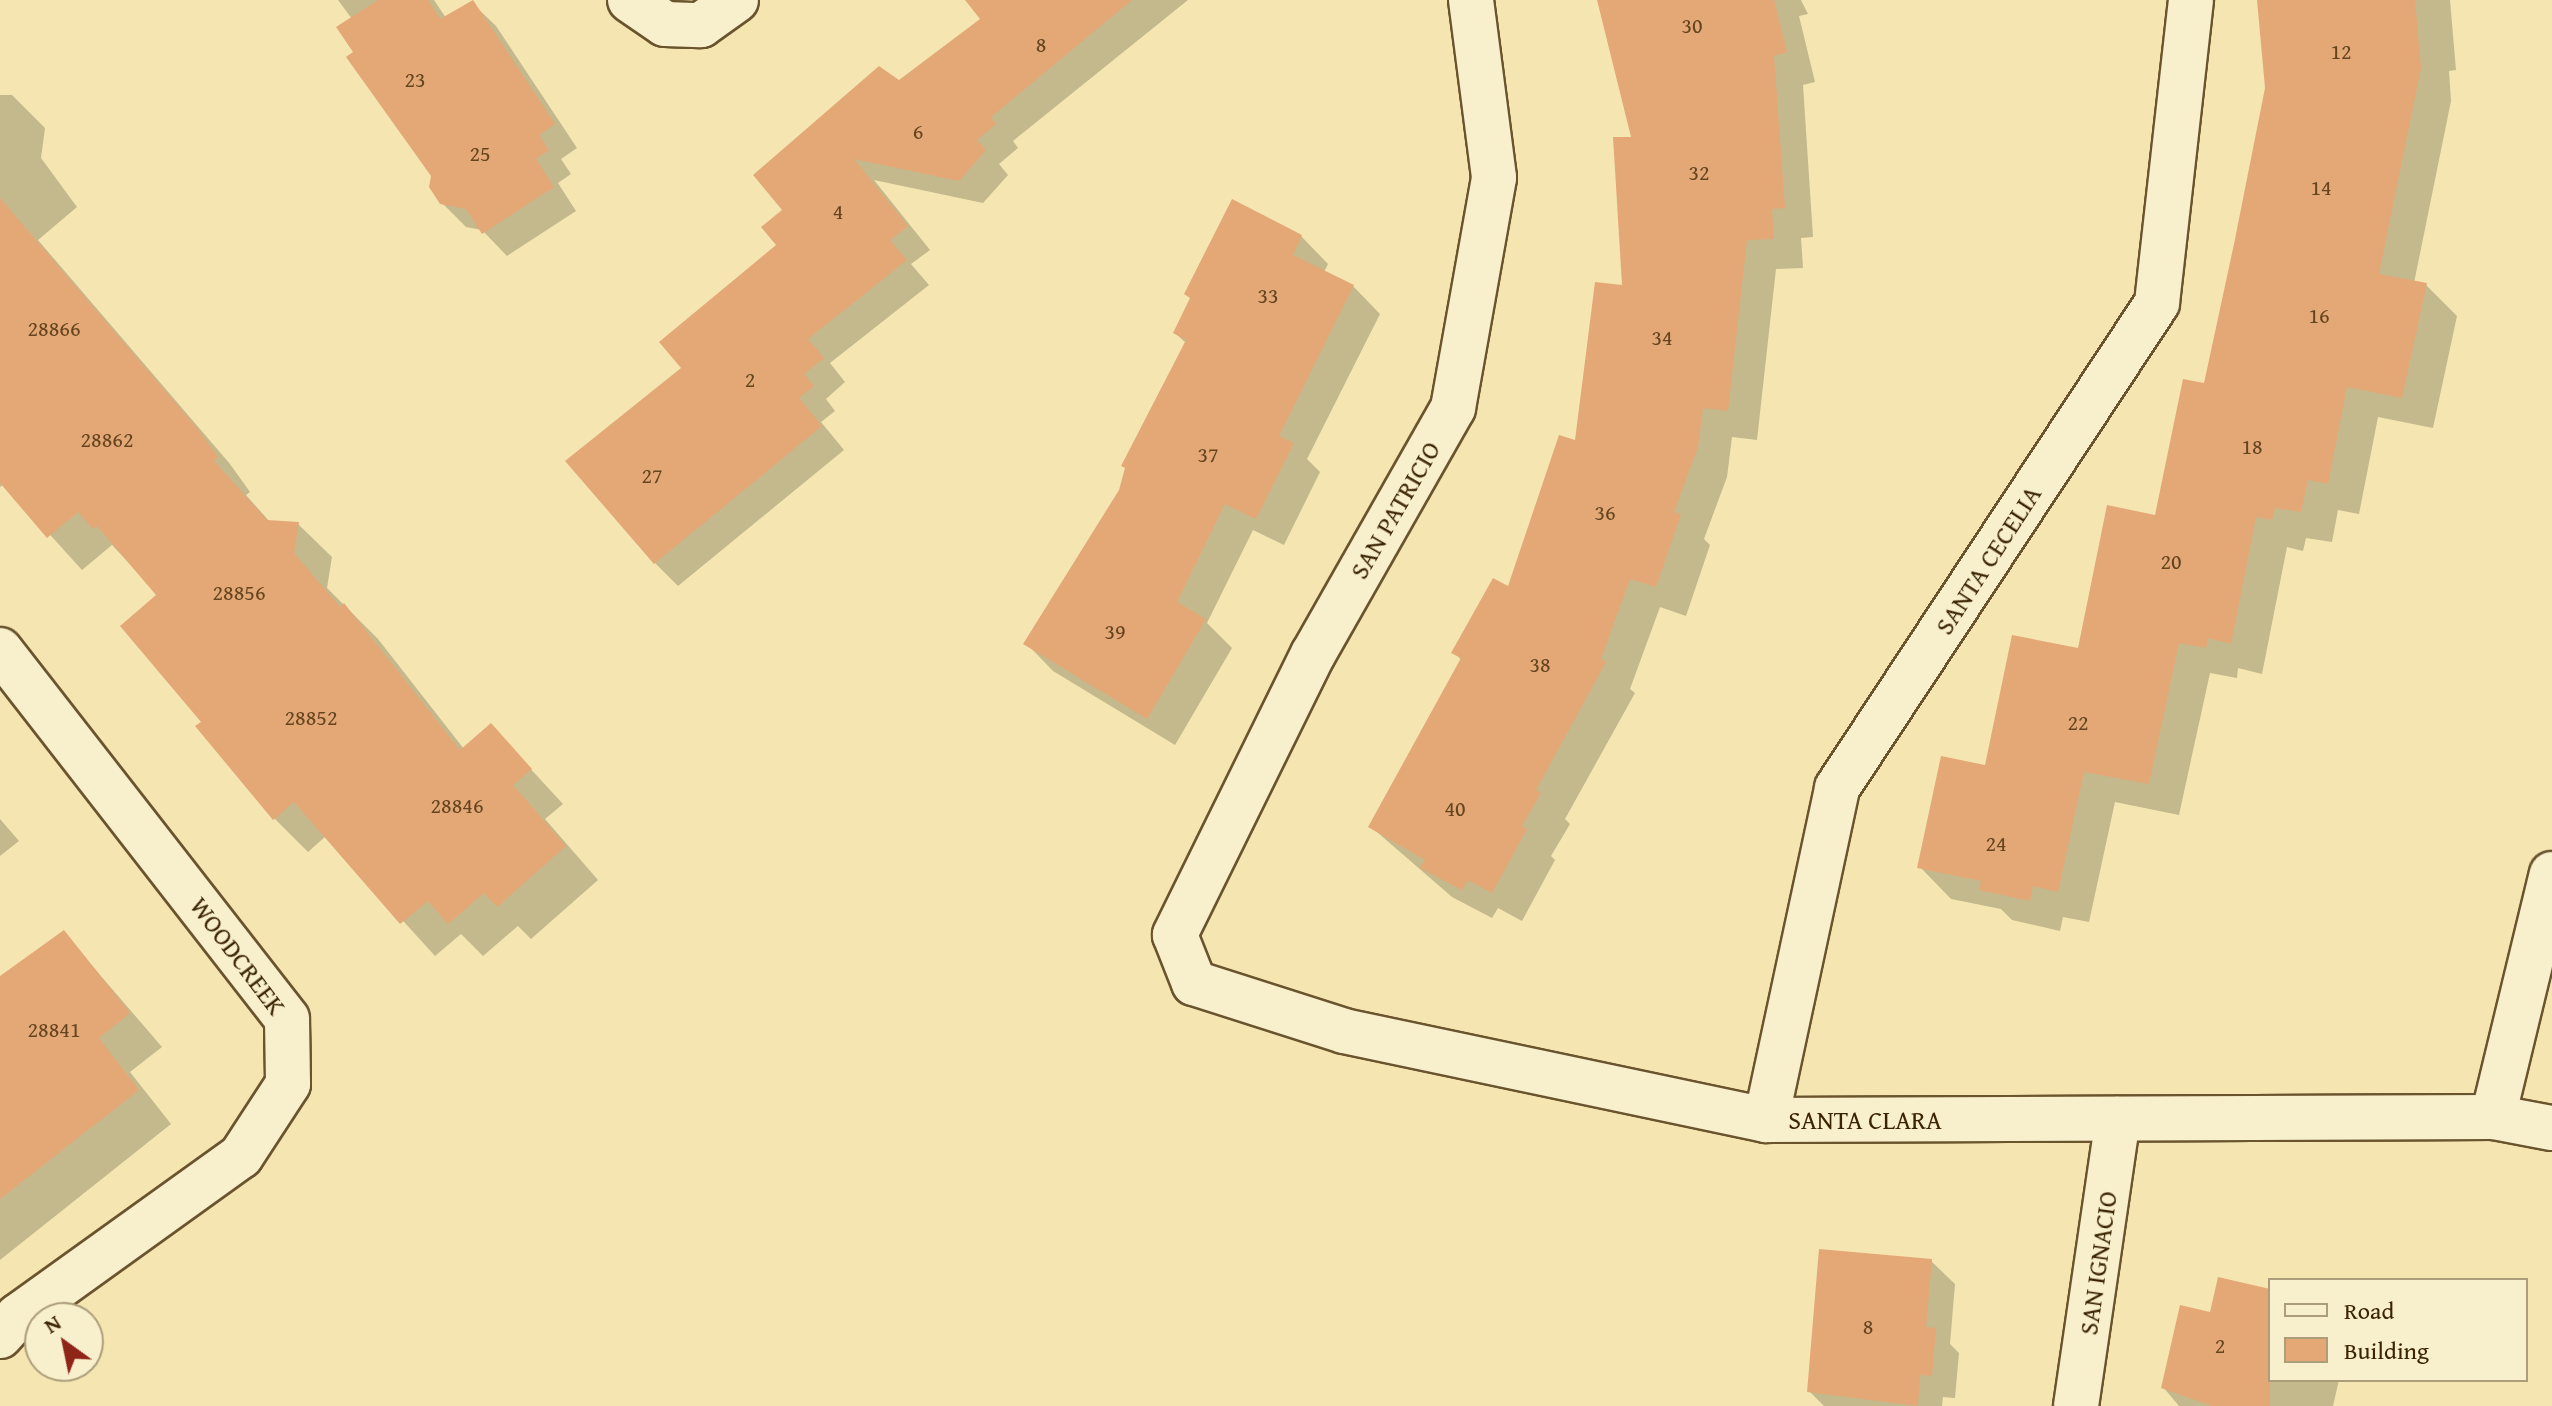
<!DOCTYPE html>
<style>
body{margin:0}
#map{position:relative;width:2552px;height:1406px;overflow:hidden;background:#f5e6b1;font-family:"Gentium Book Plus",serif}
div>[style]{position:absolute}
.shadow>*{inset:0;background:#0003}
.building>*{inset:0;background:#e4a876}
.roads{filter:drop-shadow(2px 0 #6a542e) drop-shadow(-2px 0 #6a542e) drop-shadow(0 2px #6a542e) drop-shadow(0 -2px #6a542e)}
.street>*{height:44px;margin:-22px;padding:0 22px;transform-origin:22px;border-radius:22px;background:#f8efcc}
span{translate:-50% -50%;white-space:nowrap;text-align:center;line-height:1.15;-webkit-text-stroke:6px #f8efcc;paint-order:stroke}
.number-label{font-size:22px;color:#65451f}
.number-label span{-webkit-text-stroke-width:0}
.street-label{font-size:26px;color:#3b2402}
.legend{position:absolute;left:2268px;top:1278px;width:260px;height:104px;box-sizing:border-box;background:#f8efcc;border:2px solid #ac9e7b;margin:0;padding:10px 14px;list-style:none;font-size:24px;color:#3b2402}
.legend li{display:flex;align-items:center;gap:16px;height:40px}
.legend b{width:40px;border:2px solid #ac9e7b}
.north{position:absolute;left:24px;top:1302px;width:80px;height:80px;box-sizing:border-box;background:#f8efcc;border:2px solid #ac9e7b;border-radius:50%;rotate:327deg;font-size:22px;font-weight:700;line-height:32px;text-align:center;color:#3b2402}
.north::after{content:'';display:block;margin:auto;width:28px;height:36px;background:#8f2418;clip-path:polygon(50% 0,100% 100%,50% 72%,0 100%)}
</style>
<div id="map">
<div class="shadow">
<i style="clip-path:polygon(338px 0,434px 0,446px 18px,472px 3px,496px 26px,577px 148px,561px 159px,571px 174px,558px 183px,576px 211px,507px 256px,482px 230px,466px 227px,442px 203px,433px 176px,355px 53px,352px 19px)"></i>
<i style="clip-path:polygon(968px 0,1188px 0,1013px 141px,1018px 148px,999px 164px,1008px 175px,983px 203px,874px 180px,930px 250px,911px 264px,929px 285px,830px 363px,845px 382px,826px 399px,835px 411px,821px 422px,844px 450px,678px 586px,655px 563px,684px 369px,779px 245px,785px 210px,983px 19px)"></i>
<i style="clip-path:polygon(1599px 0,1801px 0,1808px 14px,1799px 16px,1815px 82px,1803px 85px,1813px 237px,1801px 238px,1803px 268px,1776px 269px,1757px 440px,1732px 437px,1727px 477px,1704px 539px,1710px 545px,1686px 616px,1660px 607px,1630px 689px,1635px 693px,1565px 819px,1570px 824px,1551px 856px,1555px 860px,1522px 921px,1498px 908px,1492px 918px,1452px 897px,1370px 826px,1462px 661px,1454px 652px,1509px 589px,1577px 443px,1624px 288px,1633px 138px)"></i>
<i style="clip-path:polygon(2259px 0,2450px 0,2456px 70px,2449px 71px,2451px 101px,2414px 283px,2426px 285px,2457px 316px,2433px 428px,2378px 417px,2359px 514px,2338px 510px,2332px 542px,2306px 538px,2303px 551px,2287px 547px,2262px 674px,2238px 668px,2237px 678px,2210px 673px,2179px 815px,2115px 802px,2089px 922px,2063px 917px,2060px 931px,2012px 920px,2001px 909px,1951px 899px,1920px 867px,1986px 767px,2080px 650px,2157px 517px,2206px 385px,2267px 88px)"></i>
<i style="clip-path:polygon(0 95px,12px 95px,45px 128px,41px 158px,77px 207px,38px 240px,230px 464px,250px 492px,246px 495px,270px 522px,298px 524px,332px 557px,327px 588px,378px 639px,464px 749px,491px 726px,563px 804px,545px 819px,598px 880px,531px 939px,518px 926px,483px 956px,461px 934px,435px 956px,326px 836px,308px 852px,274px 818px,204px 722px,159px 595px,112px 545px,82px 570px,4px 484px,0 487px)"></i>
<i style="clip-path:polygon(1301px 236px,1328px 264px,1324px 272px,1353px 286px,1380px 314px,1307px 459px,1320px 472px,1284px 545px,1253px 530px,1207px 623px,1232px 648px,1175px 745px,1053px 671px,1026px 643px,1121px 490px,1186px 343px,1175px 333px)"></i>
<i style="clip-path:polygon(0 819px,19px 841px,0 856px)"></i>
<i style="clip-path:polygon(64px 933px,162px 1047px,130px 1072px,171px 1124px,0 1260px,0 982px)"></i>
<i style="clip-path:polygon(1931px 1261px,1955px 1284px,1950px 1344px,1959px 1353px,1955px 1398px,1943px 1397px,1942px 1406px,1824px 1406px,1809px 1391px)"></i>
<i style="clip-path:polygon(2270px 1291px,2270px 1380px,2339px 1380px,2333px 1406px,2179px 1406px,2163px 1387px,2211px 1315px)"></i>
</div>
<div class="building">
<i style="clip-path:polygon(378px 0,428px 0,440px 19px,473px 0,555px 124px,539px 135px,549px 150px,536px 159px,554px 187px,482px 234px,466px 209px,440px 204px,429px 187px,431px 176px,346px 57px,353px 52px,336px 27px)"></i>
<i style="clip-path:polygon(965px 0,1132px 0,991px 117px,996px 124px,977px 140px,986px 150px,959px 181px,854px 159px,908px 226px,890px 240px,907px 260px,808px 339px,824px 358px,804px 374px,814px 386px,799px 398px,822px 426px,654px 564px,565px 461px,681px 368px,659px 342px,776px 245px,761px 227px,782px 210px,753px 175px,879px 66px,899px 80px,980px 19px)"></i>
<i style="clip-path:polygon(1597px 0,1774px 0,1787px 52px,1774px 56px,1785px 208px,1772px 209px,1774px 239px,1747px 240px,1728px 411px,1703px 408px,1698px 447px,1674px 512px,1681px 514px,1656px 587px,1630px 579px,1601px 659px,1606px 662px,1536px 790px,1541px 793px,1522px 826px,1527px 829px,1492px 893px,1468px 880px,1462px 890px,1420px 868px,1425px 860px,1368px 827px,1461px 658px,1451px 653px,1493px 578px,1508px 586px,1559px 435px,1575px 440px,1595px 282px,1622px 285px,1613px 137px,1631px 137px)"></i>
<i style="clip-path:polygon(2257px 0,2415px 0,2421px 68px,2379px 274px,2427px 283px,2402px 398px,2347px 387px,2328px 484px,2308px 480px,2301px 512px,2275px 508px,2272px 520px,2256px 517px,2231px 644px,2208px 638px,2206px 648px,2179px 643px,2149px 784px,2084px 772px,2058px 892px,2033px 886px,2030px 901px,1979px 890px,1981px 881px,1917px 868px,1941px 756px,1985px 765px,2012px 635px,2078px 648px,2107px 505px,2155px 515px,2183px 379px,2204px 383px,2234px 244px,2265px 88px)"></i>
<i style="clip-path:polygon(0 198px,197px 428px,218px 457px,214px 461px,267px 520px,299px 522px,294px 553px,340px 607px,344px 603px,460px 750px,491px 723px,532px 769px,513px 785px,566px 846px,497px 907px,484px 893px,448px 924px,428px 901px,400px 924px,294px 802px,273px 820px,195px 726px,201px 722px,120px 626px,156px 595px,97px 526px,93px 529px,78px 512px,47px 538px,0 483px)"></i>
<i style="clip-path:polygon(1232px 199px,1302px 235px,1293px 255px,1354px 285px,1279px 436px,1294px 443px,1256px 519px,1225px 504px,1177px 602px,1206px 619px,1147px 719px,1023px 644px,1119px 490px,1125px 468px,1121px 466px,1186px 340px,1173px 333px,1190px 298px,1184px 294px)"></i>
<i style="clip-path:polygon(64px 930px,130px 1013px,99px 1038px,139px 1090px,0 1199px,0 976px)"></i>
<i style="clip-path:polygon(1819px 1249px,1932px 1259px,1926px 1327px,1936px 1328px,1932px 1376px,1920px 1375px,1918px 1406px,1807px 1392px)"></i>
<i style="clip-path:polygon(2218px 1277px,2270px 1289px,2270px 1406px,2212px 1406px,2161px 1388px,2180px 1305px,2210px 1312px)"></i>
</div>
<div class="roads">
<div class="street">
<i style="left:630px;top:0;width:42px;rotate:34.4deg"></i>
<i style="left:665px;top:24px;width:36px;rotate:2deg"></i>
<i style="left:701px;top:25px;width:43px;rotate:-35.5deg"></i>
<i style="left:1471px;top:0;width:179px;rotate:82.6deg"></i>
<i style="left:1494px;top:178px;width:234px;rotate:100.1deg"></i>
<i style="left:1453px;top:408px;width:283px;rotate:119.6deg"></i>
<i style="left:1313px;top:654px;width:313px;rotate:116.2deg"></i>
<i style="left:1175px;top:935px;width:52px;rotate:68.4deg"></i>
<i style="left:1194px;top:983px;width:157px;rotate:17.7deg"></i>
<i style="left:1344px;top:1031px;width:431px;rotate:11.9deg"></i>
<i style="left:1766px;top:1120px;width:727px;rotate:-0.24deg"></i>
<i style="left:2493px;top:1117px;width:60px;rotate:10.6deg"></i>
<i style="left:0;top:650px;width:467px;rotate:52.1deg"></i>
<i style="left:287px;top:1019px;width:65px;rotate:89.1deg"></i>
<i style="left:288px;top:1084px;width:86px;rotate:123.1deg"></i>
<i style="left:241px;top:1156px;width:274px;rotate:144.3deg"></i>
<i style="left:18px;top:1316px;width:27px;rotate:132deg"></i>
<i style="left:2493px;top:1117px;width:250px;rotate:-76.4deg"></i>
<i style="left:1766px;top:1120px;width:340px;rotate:-77.9deg"></i>
<i style="left:1837px;top:788px;width:581px;rotate:-56.58deg"></i>
<i style="left:2157px;top:303px;width:305px;rotate:-83.6deg"></i>
<i style="left:2076px;top:1406px;width:290px;rotate:-81.7deg"></i>
</div>
</div>
<div class="number-label">
<span style="left:1692px;top:26px">30</span>
<span style="left:1041px;top:45px">8</span>
<span style="left:2341px;top:52px">12</span>
<span style="left:415px;top:80px">23</span>
<span style="left:918px;top:132px">6</span>
<span style="left:480px;top:154px">25</span>
<span style="left:1699px;top:173px">32</span>
<span style="left:2321px;top:188px">14</span>
<span style="left:838px;top:212px">4</span>
<span style="left:1268px;top:296px">33</span>
<span style="left:2319px;top:316px">16</span>
<span style="left:54px;top:329px">28866</span>
<span style="left:1662px;top:338px">34</span>
<span style="left:750px;top:380px">2</span>
<span style="left:107px;top:440px">28862</span>
<span style="left:2252px;top:447px">18</span>
<span style="left:1208px;top:455px">37</span>
<span style="left:652px;top:476px">27</span>
<span style="left:1605px;top:513px">36</span>
<span style="left:2171px;top:562px">20</span>
<span style="left:239px;top:593px">28856</span>
<span style="left:1115px;top:632px">39</span>
<span style="left:1540px;top:665px">38</span>
<span style="left:311px;top:718px">28852</span>
<span style="left:2078px;top:723px">22</span>
<span style="left:457px;top:806px">28846</span>
<span style="left:1455px;top:809px">40</span>
<span style="left:1996px;top:844px">24</span>
<span style="left:54px;top:1030px">28841</span>
<span style="left:1868px;top:1327px">8</span>
<span style="left:2220px;top:1346px">2</span>
</div>
<div class="street-label">
<span style="left:1395px;top:510px;rotate:-60deg">SAN PATRICIO</span>
<span style="left:1988px;top:560px;rotate:-57deg">SANTA CECELIA</span>
<span style="left:238px;top:956px;rotate:53deg">WOODCREEK</span>
<span style="left:1865px;top:1120px">SANTA CLARA</span>
<span style="left:2098px;top:1263px;rotate:-82deg">SAN IGNACIO</span>
</div>
<ul class="legend">
<li><b style="height:10px;background:#f8efcc"></b>Road</li>
<li><b style="height:22px;background:#e4a876"></b>Building</li>
</ul>
<div class="north">N</div>
</div>
